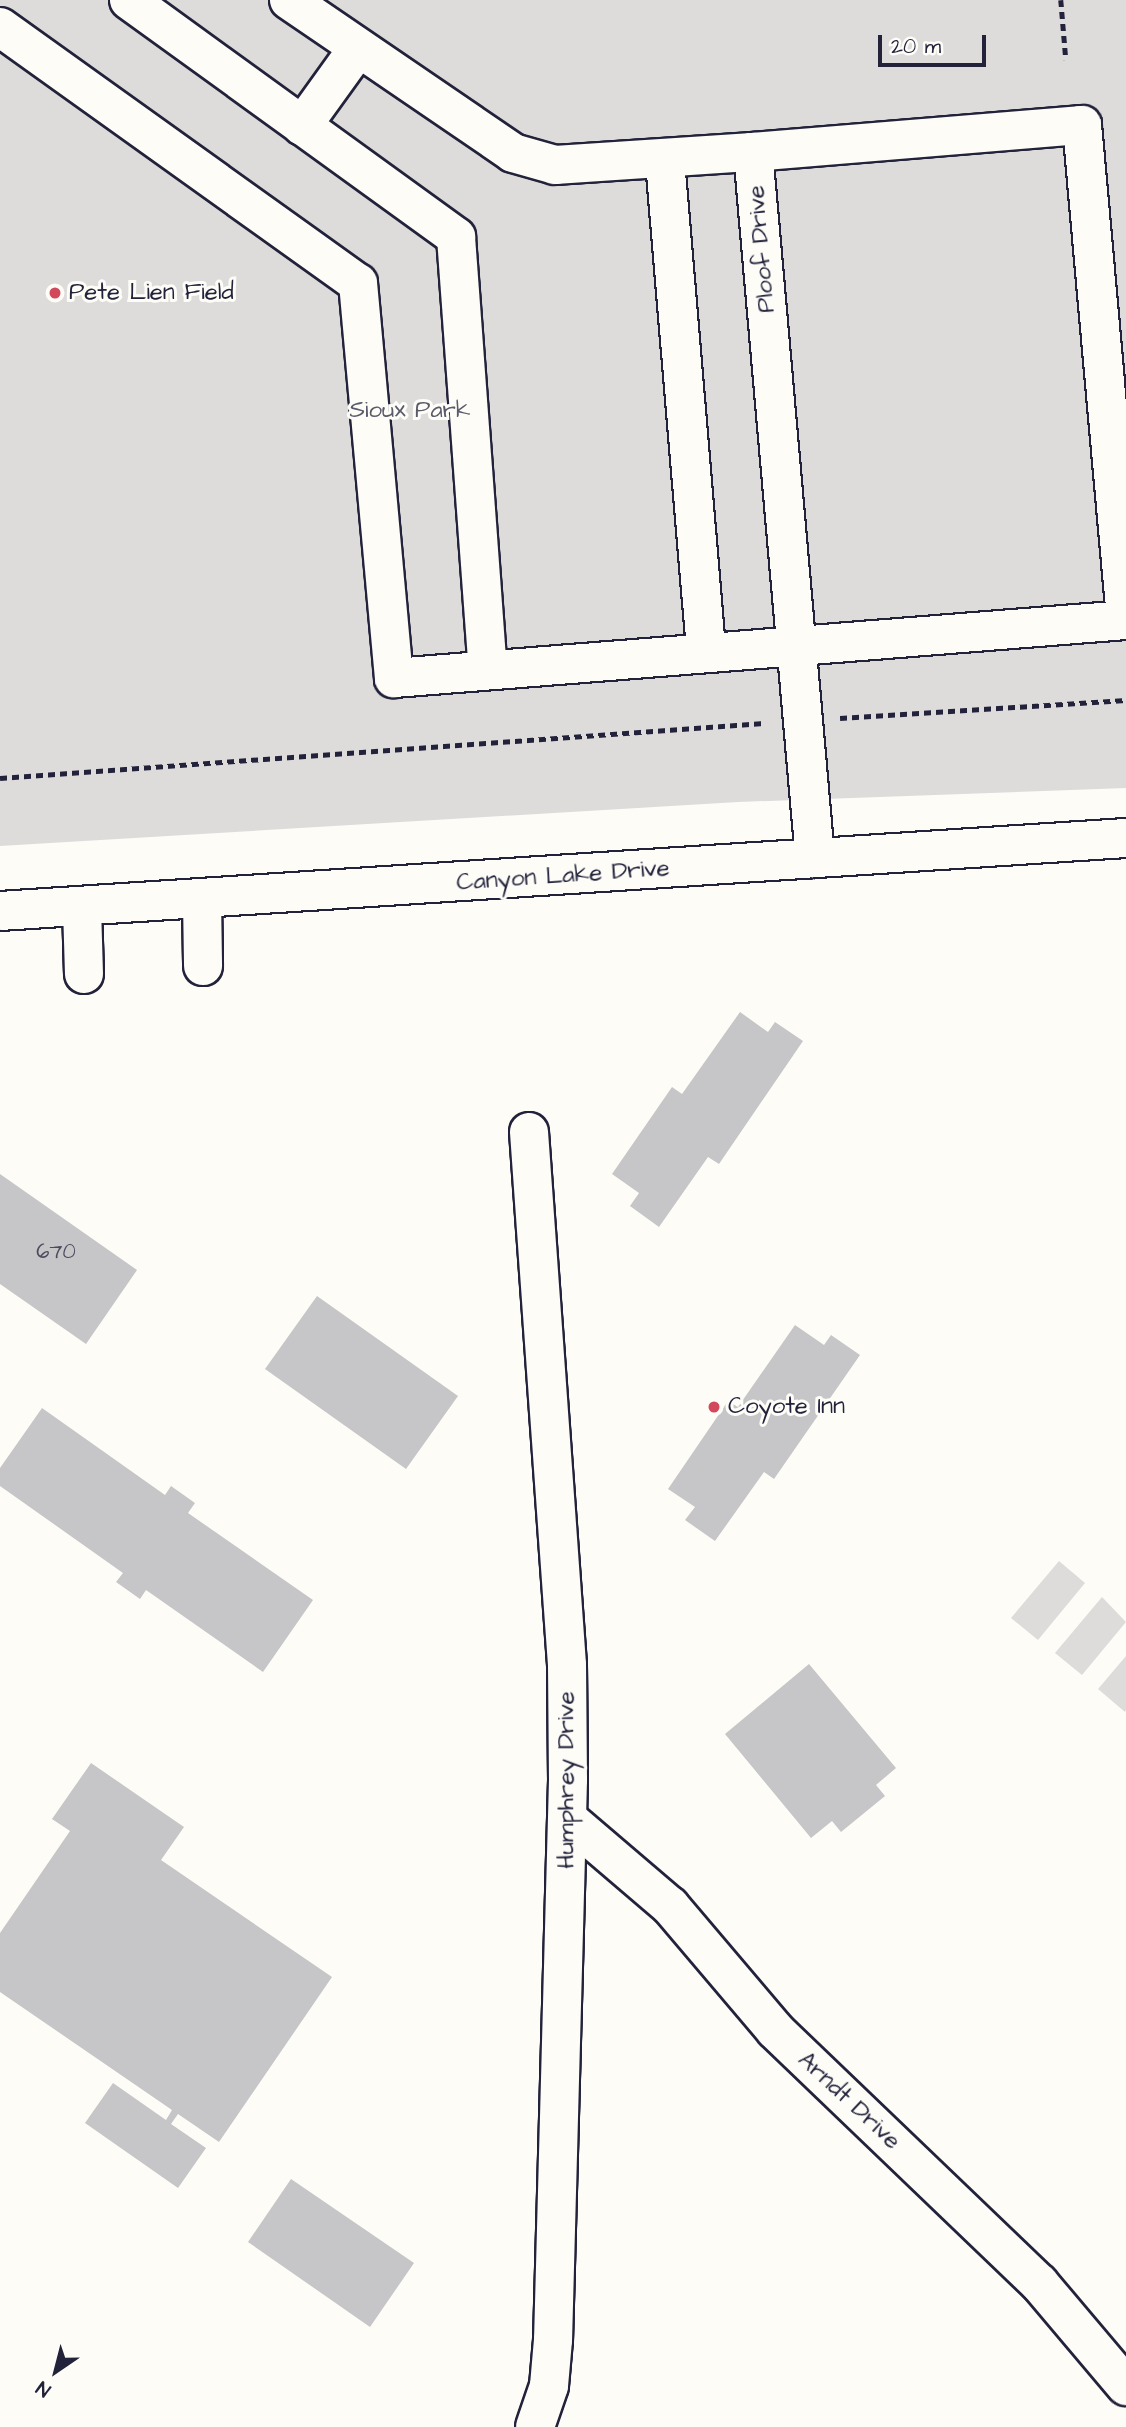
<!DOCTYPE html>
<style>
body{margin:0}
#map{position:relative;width:1126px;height:2427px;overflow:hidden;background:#fdfcf7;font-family:"Architects Daughter",sans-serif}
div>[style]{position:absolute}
.green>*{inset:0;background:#dddcdb}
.building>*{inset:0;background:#c6c6c8}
.path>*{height:4.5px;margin-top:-2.25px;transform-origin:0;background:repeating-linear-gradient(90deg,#22223b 0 7px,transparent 0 12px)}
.roads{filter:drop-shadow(2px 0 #22223b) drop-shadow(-2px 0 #22223b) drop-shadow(0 2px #22223b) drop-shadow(0 -2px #22223b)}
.minor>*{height:38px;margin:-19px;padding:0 19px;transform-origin:19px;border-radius:19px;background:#fdfcf7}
.dots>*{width:19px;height:19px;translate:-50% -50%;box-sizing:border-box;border:4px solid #fdfcf7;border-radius:50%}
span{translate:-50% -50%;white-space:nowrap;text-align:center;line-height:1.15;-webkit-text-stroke:6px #fdfcf7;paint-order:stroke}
.number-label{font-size:21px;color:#4b4b5e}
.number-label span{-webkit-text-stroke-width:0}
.street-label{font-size:24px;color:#22223b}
.poi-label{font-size:24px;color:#22223b}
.left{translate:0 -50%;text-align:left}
.park-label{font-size:24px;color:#5a5a6b}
.north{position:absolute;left:21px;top:2336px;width:70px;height:70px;-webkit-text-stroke:5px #fdfcf7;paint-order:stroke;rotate:215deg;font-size:19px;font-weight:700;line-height:28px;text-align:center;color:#22223b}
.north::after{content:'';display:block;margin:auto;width:24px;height:32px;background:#22223b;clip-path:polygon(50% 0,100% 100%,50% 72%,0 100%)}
.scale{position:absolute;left:878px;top:35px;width:108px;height:32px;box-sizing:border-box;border:4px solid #22223b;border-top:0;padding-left:9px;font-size:21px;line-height:24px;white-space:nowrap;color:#22223b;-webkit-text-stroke:5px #fdfcf7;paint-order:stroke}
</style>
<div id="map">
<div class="green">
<i style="clip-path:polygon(0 0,1126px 0,1126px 788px,738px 802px,0 846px)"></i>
<i style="clip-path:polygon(1059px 1561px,1085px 1583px,1038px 1640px,1011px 1618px)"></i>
<i style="clip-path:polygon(1102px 1597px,1126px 1622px,1082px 1675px,1055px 1653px)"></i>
<i style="clip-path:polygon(1126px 1656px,1126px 1710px,1125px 1712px,1098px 1689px)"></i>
</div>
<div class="building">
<i style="clip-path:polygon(740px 1012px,768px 1032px,775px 1022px,803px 1041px,719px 1164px,708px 1157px,659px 1227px,630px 1206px,639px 1193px,612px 1174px,672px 1087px,682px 1094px)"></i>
<i style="clip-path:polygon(0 1174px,137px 1270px,86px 1344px,0 1284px)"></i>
<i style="clip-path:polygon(317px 1296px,458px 1396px,406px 1469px,265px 1369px)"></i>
<i style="clip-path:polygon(795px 1325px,824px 1345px,831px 1335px,860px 1355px,774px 1479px,764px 1472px,715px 1541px,685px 1520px,695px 1507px,668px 1489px,728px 1401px,738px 1407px)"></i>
<i style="clip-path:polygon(42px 1408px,165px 1495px,171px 1486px,195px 1503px,188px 1513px,313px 1600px,263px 1672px,146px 1590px,140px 1599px,116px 1582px,123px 1573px,0 1486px,0 1468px)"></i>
<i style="clip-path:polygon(809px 1664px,896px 1768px,876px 1785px,885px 1796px,841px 1832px,832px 1821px,811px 1838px,725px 1734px)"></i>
<i style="clip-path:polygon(91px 1763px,184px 1827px,161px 1860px,332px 1977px,219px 2142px,178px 2114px,171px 2124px,206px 2148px,178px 2188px,85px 2123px,113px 2083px,166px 2120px,172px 2110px,0 1992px,0 1933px,70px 1831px,52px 1819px)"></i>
<i style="clip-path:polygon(291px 2179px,414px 2263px,370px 2327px,248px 2242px)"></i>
</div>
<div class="path">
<i style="left:1061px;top:0;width:60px;rotate:85.2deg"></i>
<i style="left:840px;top:718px;width:287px;rotate:-3.6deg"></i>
<i style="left:0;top:778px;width:767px;rotate:-4.11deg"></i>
</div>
<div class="roads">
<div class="minor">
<i style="left:129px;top:0;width:404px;rotate:35.9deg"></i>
<i style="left:456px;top:237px;width:433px;rotate:85.8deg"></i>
<i style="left:289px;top:0;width:271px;rotate:34.3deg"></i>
<i style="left:513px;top:153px;width:44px;rotate:15.9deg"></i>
<i style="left:555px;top:165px;width:198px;rotate:-3.8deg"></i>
<i style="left:753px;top:152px;width:709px;rotate:84.98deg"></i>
<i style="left:0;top:27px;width:440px;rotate:35.6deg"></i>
<i style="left:358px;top:283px;width:397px;rotate:84.8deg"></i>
<i style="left:394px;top:678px;width:734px;rotate:-4.53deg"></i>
<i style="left:302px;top:126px;width:96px;rotate:-54.3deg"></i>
<i style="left:753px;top:152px;width:330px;rotate:-4.7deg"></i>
<i style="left:1082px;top:125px;width:491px;rotate:84.9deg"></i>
<i style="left:665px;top:161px;width:491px;rotate:85.2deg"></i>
<i style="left:202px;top:899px;width:67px;rotate:89.1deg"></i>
<i style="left:82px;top:907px;width:67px;rotate:88.3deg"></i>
<i style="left:0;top:911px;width:1128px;rotate:-3.71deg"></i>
<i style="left:529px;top:1132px;width:534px;rotate:85.92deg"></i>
<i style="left:567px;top:1665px;width:115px;rotate:89.5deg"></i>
<i style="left:568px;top:1780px;width:560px;rotate:91.53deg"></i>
<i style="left:553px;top:2340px;width:46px;rotate:95deg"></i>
<i style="left:549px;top:2386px;width:43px;rotate:108.9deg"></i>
<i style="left:568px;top:1819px;width:134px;rotate:40.5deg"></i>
<i style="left:670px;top:1906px;width:162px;rotate:49.7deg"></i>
<i style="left:775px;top:2030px;width:366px;rotate:43.8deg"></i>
<i style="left:1039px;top:2283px;width:135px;rotate:49.8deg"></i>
</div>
</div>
<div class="dots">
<i style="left:55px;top:293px;background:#d1495b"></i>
<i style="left:714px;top:1407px;background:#d1495b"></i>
</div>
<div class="number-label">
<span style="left:56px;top:1252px">670</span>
</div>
<div class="street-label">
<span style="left:762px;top:249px;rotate:-95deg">Ploof Drive</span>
<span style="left:563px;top:876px;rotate:-4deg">Canyon Lake Drive</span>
<span style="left:567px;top:1780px;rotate:-90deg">Humphrey Drive</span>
<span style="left:849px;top:2101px;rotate:43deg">Arndt Drive</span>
</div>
<div class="poi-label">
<span class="left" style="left:69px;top:293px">Pete Lien Field</span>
<span class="left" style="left:728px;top:1407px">Coyote Inn</span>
</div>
<div class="park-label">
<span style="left:410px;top:411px">Sioux Park</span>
</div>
<div class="north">N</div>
<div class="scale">20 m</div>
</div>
